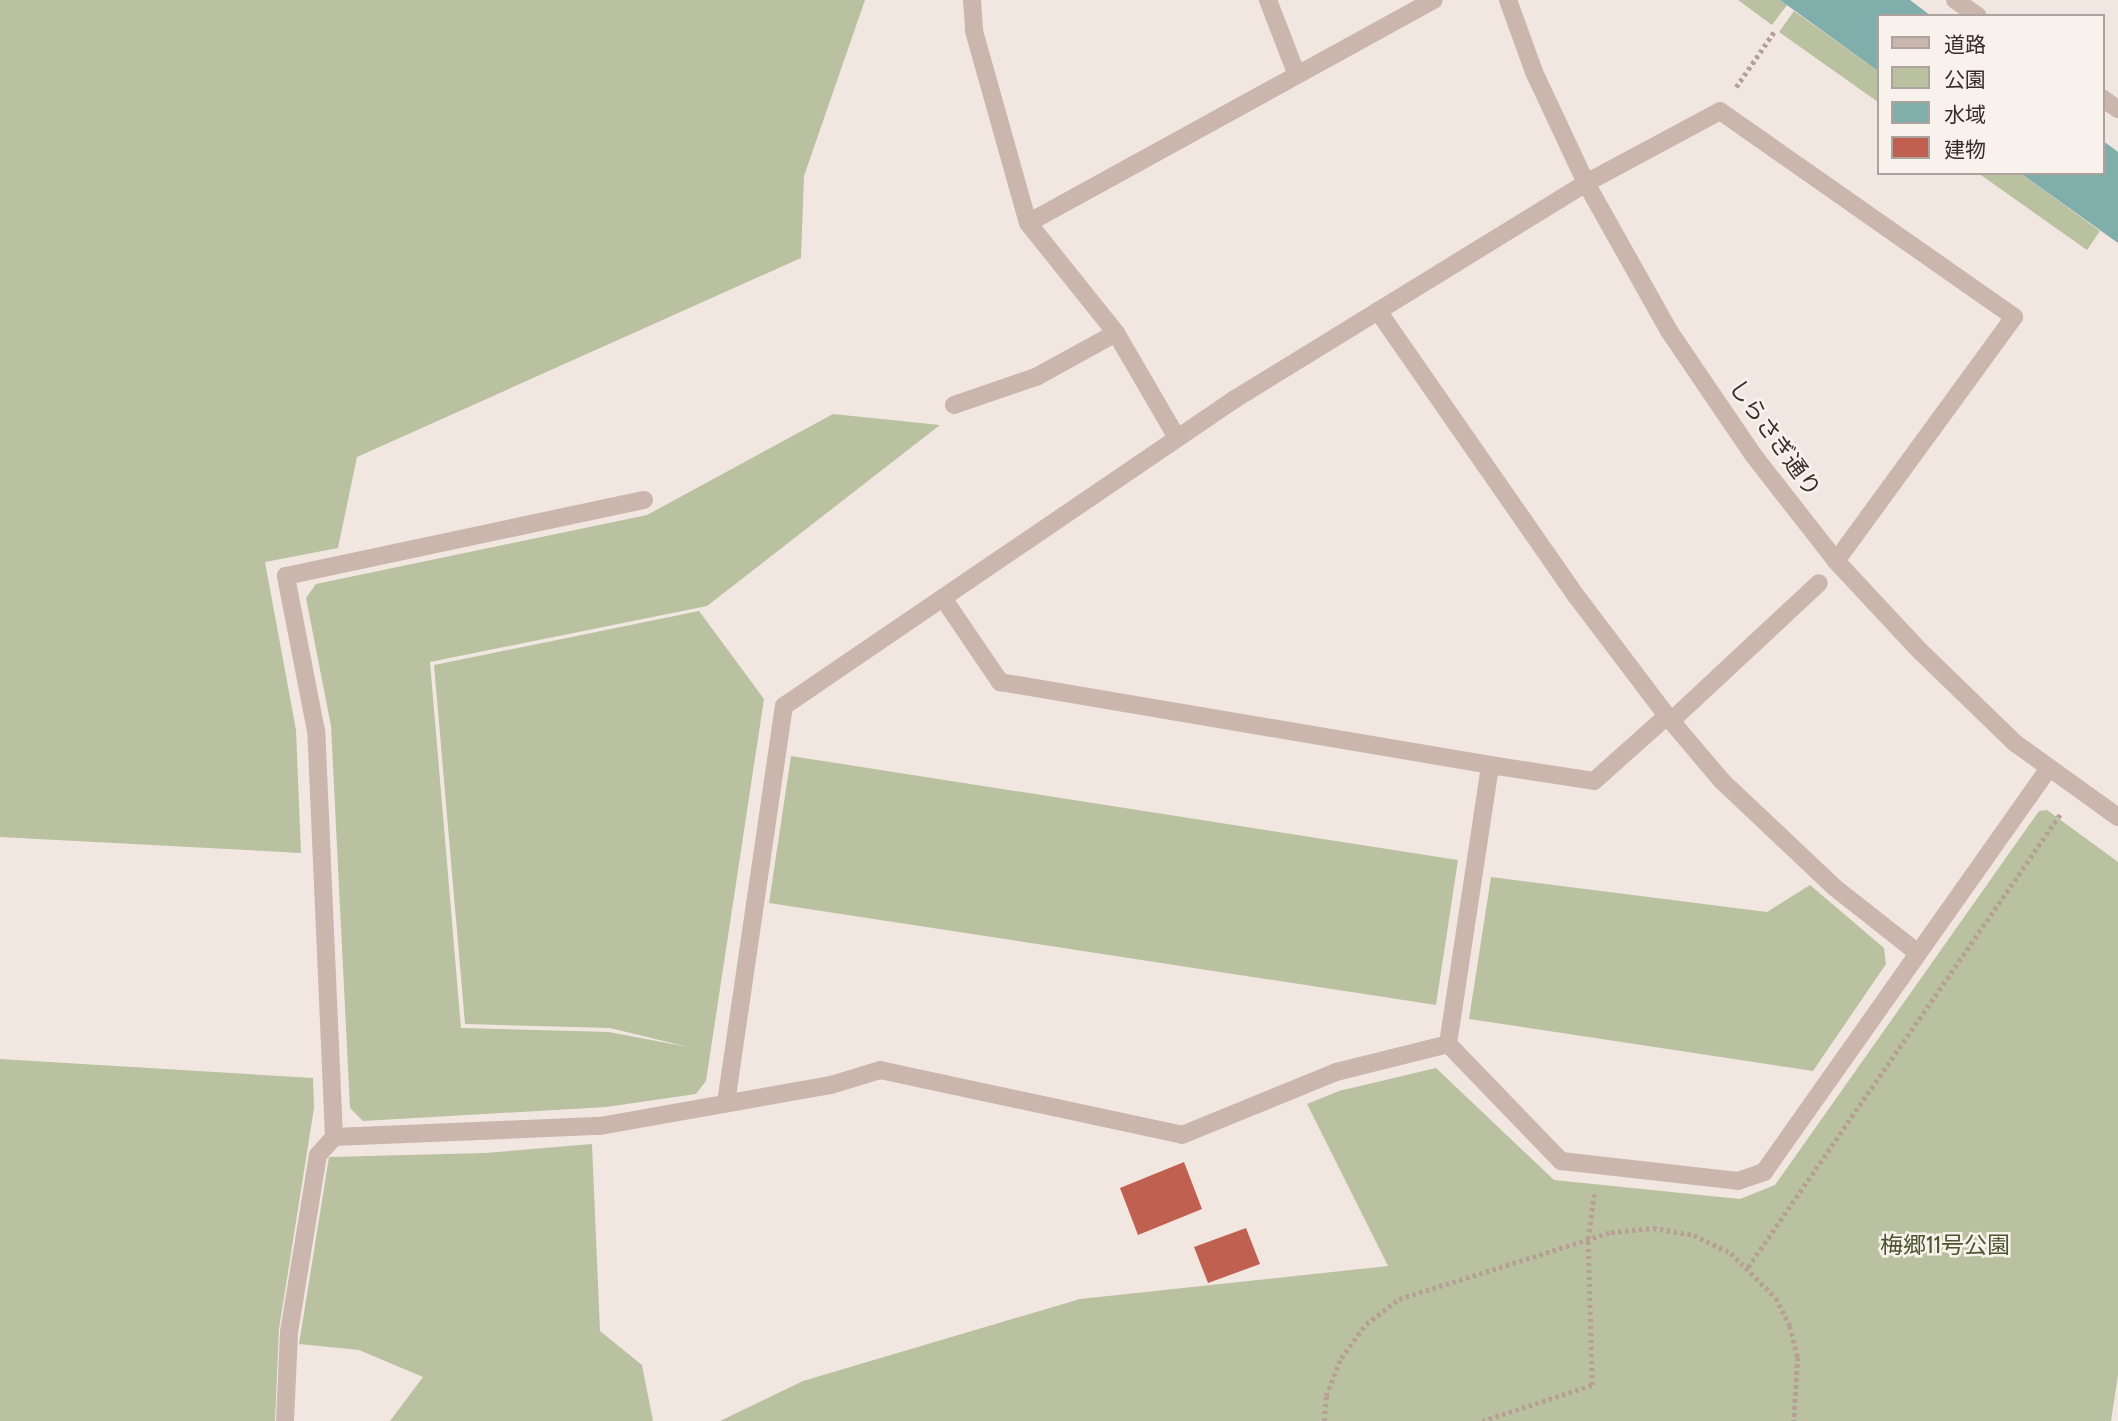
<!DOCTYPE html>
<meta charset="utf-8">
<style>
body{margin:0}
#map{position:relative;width:2118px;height:1421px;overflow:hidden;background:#f2e7e0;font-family:Cabin,"Noto Sans JP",sans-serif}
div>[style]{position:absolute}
.green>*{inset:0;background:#b9c1a0}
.water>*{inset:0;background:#80aeab}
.building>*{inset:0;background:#c06050}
.path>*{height:4.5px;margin-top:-2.25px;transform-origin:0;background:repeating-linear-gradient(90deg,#b6a096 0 3.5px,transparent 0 7px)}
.pedestrian>*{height:18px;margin:-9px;padding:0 9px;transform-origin:9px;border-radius:9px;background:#cab6ac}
.minor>*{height:18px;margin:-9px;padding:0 9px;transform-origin:9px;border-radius:9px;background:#cab6ac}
.tertiary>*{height:18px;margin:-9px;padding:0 9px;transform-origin:9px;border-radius:9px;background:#cab6ac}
span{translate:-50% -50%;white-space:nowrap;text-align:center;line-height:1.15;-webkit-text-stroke:5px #f9f2ec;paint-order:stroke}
.street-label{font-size:23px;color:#382d2a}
.park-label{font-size:23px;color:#4b552f}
.legend{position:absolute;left:1877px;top:14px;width:228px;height:161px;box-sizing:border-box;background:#f9f2ec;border:2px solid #aca39e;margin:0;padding:9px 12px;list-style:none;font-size:21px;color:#382d2a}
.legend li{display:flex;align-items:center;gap:14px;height:35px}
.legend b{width:35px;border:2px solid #aca39e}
</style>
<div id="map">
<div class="green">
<i style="clip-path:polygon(0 0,865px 0,804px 176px,801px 258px,357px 457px,338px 548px,265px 562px,296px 730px,301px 853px,0 837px)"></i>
<i style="clip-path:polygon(1738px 0,1780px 0,1787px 5px,1772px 25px)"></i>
<i style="clip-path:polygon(1794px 11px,1878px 71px,1878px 102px,1779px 32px)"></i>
<i style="clip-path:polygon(1978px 173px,2020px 173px,2100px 231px,2087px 250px)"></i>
<i style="clip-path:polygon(833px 414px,940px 425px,707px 606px,430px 662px,461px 1028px,609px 1032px,688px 1047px,610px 1028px,465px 1024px,434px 665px,699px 611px,764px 699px,706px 1081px,696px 1094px,606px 1107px,363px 1121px,350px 1108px,331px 726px,306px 598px,316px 584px,647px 515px)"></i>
<i style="clip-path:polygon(791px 756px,1458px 860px,1436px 1005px,769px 903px)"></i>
<i style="clip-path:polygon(2047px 810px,2118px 862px,2118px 1375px,2111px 1421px,720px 1421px,803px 1381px,1080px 1299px,1388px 1266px,1307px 1104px,1339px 1091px,1436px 1068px,1554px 1180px,1740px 1199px,1775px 1185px,2039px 811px)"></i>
<i style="clip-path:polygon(1491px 877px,1767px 912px,1810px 885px,1884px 948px,1886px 964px,1813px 1071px,1469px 1019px)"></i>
<i style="clip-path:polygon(0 1059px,313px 1078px,314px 1108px,279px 1329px,275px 1421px,0 1421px)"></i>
<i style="clip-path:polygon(592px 1144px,600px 1331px,642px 1365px,653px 1421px,390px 1421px,423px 1377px,359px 1350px,299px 1344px,329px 1157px,485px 1153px)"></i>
</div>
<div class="water">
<i style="clip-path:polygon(1780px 0,1910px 0,1931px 16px,1878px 16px,1878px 71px)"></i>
<i style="clip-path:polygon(2102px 140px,2118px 152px,2118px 243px,2020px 173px,2102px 173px)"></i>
</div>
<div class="building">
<i style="clip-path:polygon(1184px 1162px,1202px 1209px,1138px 1235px,1120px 1188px)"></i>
<i style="clip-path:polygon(1246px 1228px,1260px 1264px,1208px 1283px,1194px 1247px)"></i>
</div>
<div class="path">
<i style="left:1736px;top:87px;width:70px;rotate:-55.4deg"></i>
<i style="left:1748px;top:1267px;width:551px;rotate:-55.42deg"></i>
<i style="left:1324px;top:1421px;width:25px;rotate:-85deg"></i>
<i style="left:1326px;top:1396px;width:41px;rotate:-68.5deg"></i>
<i style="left:1341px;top:1358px;width:42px;rotate:-53.7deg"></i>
<i style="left:1366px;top:1324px;width:41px;rotate:-37.1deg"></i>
<i style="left:1399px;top:1299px;width:222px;rotate:-17.5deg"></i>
<i style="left:1611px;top:1232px;width:42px;rotate:-5.4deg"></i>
<i style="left:1653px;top:1228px;width:42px;rotate:9.7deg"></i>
<i style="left:1694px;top:1235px;width:41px;rotate:25.9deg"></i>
<i style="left:1731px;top:1253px;width:64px;rotate:45deg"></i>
<i style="left:1776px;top:1298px;width:31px;rotate:63deg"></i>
<i style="left:1790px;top:1326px;width:32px;rotate:76deg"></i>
<i style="left:1798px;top:1357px;width:64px;rotate:93.6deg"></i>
<i style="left:1482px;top:1421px;width:116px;rotate:-18.1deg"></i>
<i style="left:1592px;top:1385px;width:146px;rotate:-91.6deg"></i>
<i style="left:1588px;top:1239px;width:45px;rotate:-82.4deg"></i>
</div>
<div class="pedestrian">
<i style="left:1671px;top:721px;width:202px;rotate:-43deg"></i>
</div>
<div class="minor">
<i style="left:972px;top:0;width:31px;rotate:86deg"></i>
<i style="left:974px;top:31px;width:199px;rotate:74.3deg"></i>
<i style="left:1028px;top:223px;width:141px;rotate:51.3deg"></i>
<i style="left:1116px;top:333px;width:121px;rotate:59.8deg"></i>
<i style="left:1268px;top:0;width:78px;rotate:69deg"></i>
<i style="left:1955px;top:0;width:28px;rotate:35deg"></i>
<i style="left:2102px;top:98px;width:19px;rotate:35deg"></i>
<i style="left:1028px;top:223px;width:463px;rotate:-28.8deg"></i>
<i style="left:1378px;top:311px;width:348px;rotate:55.2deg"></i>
<i style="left:1577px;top:597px;width:149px;rotate:52.9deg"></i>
<i style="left:1667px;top:716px;width:85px;rotate:49.8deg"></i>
<i style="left:1722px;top:781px;width:154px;rotate:43.4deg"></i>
<i style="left:1834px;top:887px;width:107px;rotate:38.2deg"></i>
<i style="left:954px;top:405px;width:87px;rotate:-18.9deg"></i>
<i style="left:1036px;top:377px;width:91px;rotate:-28.8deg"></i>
<i style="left:943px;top:598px;width:102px;rotate:55.8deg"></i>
<i style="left:1000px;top:682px;width:497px;rotate:9.6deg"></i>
<i style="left:1490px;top:765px;width:105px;rotate:8.7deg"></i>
<i style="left:1594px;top:781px;width:98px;rotate:-41.7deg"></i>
<i style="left:1448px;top:1044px;width:163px;rotate:46deg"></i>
<i style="left:1561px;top:1161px;width:178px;rotate:6.4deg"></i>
<i style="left:1738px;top:1181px;width:28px;rotate:-19deg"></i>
<i style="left:1764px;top:1172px;width:493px;rotate:-54.8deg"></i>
<i style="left:726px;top:1103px;width:401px;rotate:-81.7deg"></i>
<i style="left:784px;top:706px;width:546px;rotate:-34.24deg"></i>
<i style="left:1235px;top:399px;width:412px;rotate:-31.6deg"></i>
<i style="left:1586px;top:183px;width:152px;rotate:-28.2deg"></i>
<i style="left:1720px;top:111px;width:359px;rotate:35deg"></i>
<i style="left:2014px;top:317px;width:302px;rotate:126.1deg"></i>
<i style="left:334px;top:1137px;width:266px;rotate:-2.4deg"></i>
<i style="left:600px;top:1126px;width:235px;rotate:-10.1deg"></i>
<i style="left:831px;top:1085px;width:51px;rotate:-17deg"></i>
<i style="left:880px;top:1070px;width:309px;rotate:12.1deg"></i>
<i style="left:1182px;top:1135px;width:166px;rotate:-22.2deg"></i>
<i style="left:1336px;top:1072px;width:115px;rotate:-14deg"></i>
<i style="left:1448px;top:1044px;width:282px;rotate:-81.4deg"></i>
<i style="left:285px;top:1421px;width:89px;rotate:-87.4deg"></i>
<i style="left:289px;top:1332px;width:179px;rotate:-80.7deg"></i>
<i style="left:318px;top:1155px;width:24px;rotate:-48deg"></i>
<i style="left:334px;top:1137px;width:406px;rotate:-92.5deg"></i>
<i style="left:316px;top:731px;width:158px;rotate:-101deg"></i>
<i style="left:286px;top:576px;width:366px;rotate:-12deg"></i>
</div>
<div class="tertiary">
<i style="left:1508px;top:0;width:77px;rotate:70.1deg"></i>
<i style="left:1534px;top:72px;width:123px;rotate:64.9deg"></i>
<i style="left:1586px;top:183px;width:170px;rotate:60.7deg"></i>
<i style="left:1669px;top:331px;width:151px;rotate:55.8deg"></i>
<i style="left:1754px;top:456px;width:133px;rotate:52deg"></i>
<i style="left:1836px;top:561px;width:120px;rotate:47deg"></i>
<i style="left:1918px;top:649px;width:135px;rotate:44.1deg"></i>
<i style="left:2015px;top:743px;width:127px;rotate:35.7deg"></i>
</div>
<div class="street-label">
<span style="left:1775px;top:438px;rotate:54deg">しらさぎ通り</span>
</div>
<div class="park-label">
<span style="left:1945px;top:1245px">梅郷11号公園</span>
</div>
<ul class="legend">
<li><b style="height:9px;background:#cab6ac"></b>道路</li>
<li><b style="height:19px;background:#b9c1a0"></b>公園</li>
<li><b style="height:19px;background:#80aeab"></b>水域</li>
<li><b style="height:19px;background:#c06050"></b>建物</li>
</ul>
</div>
